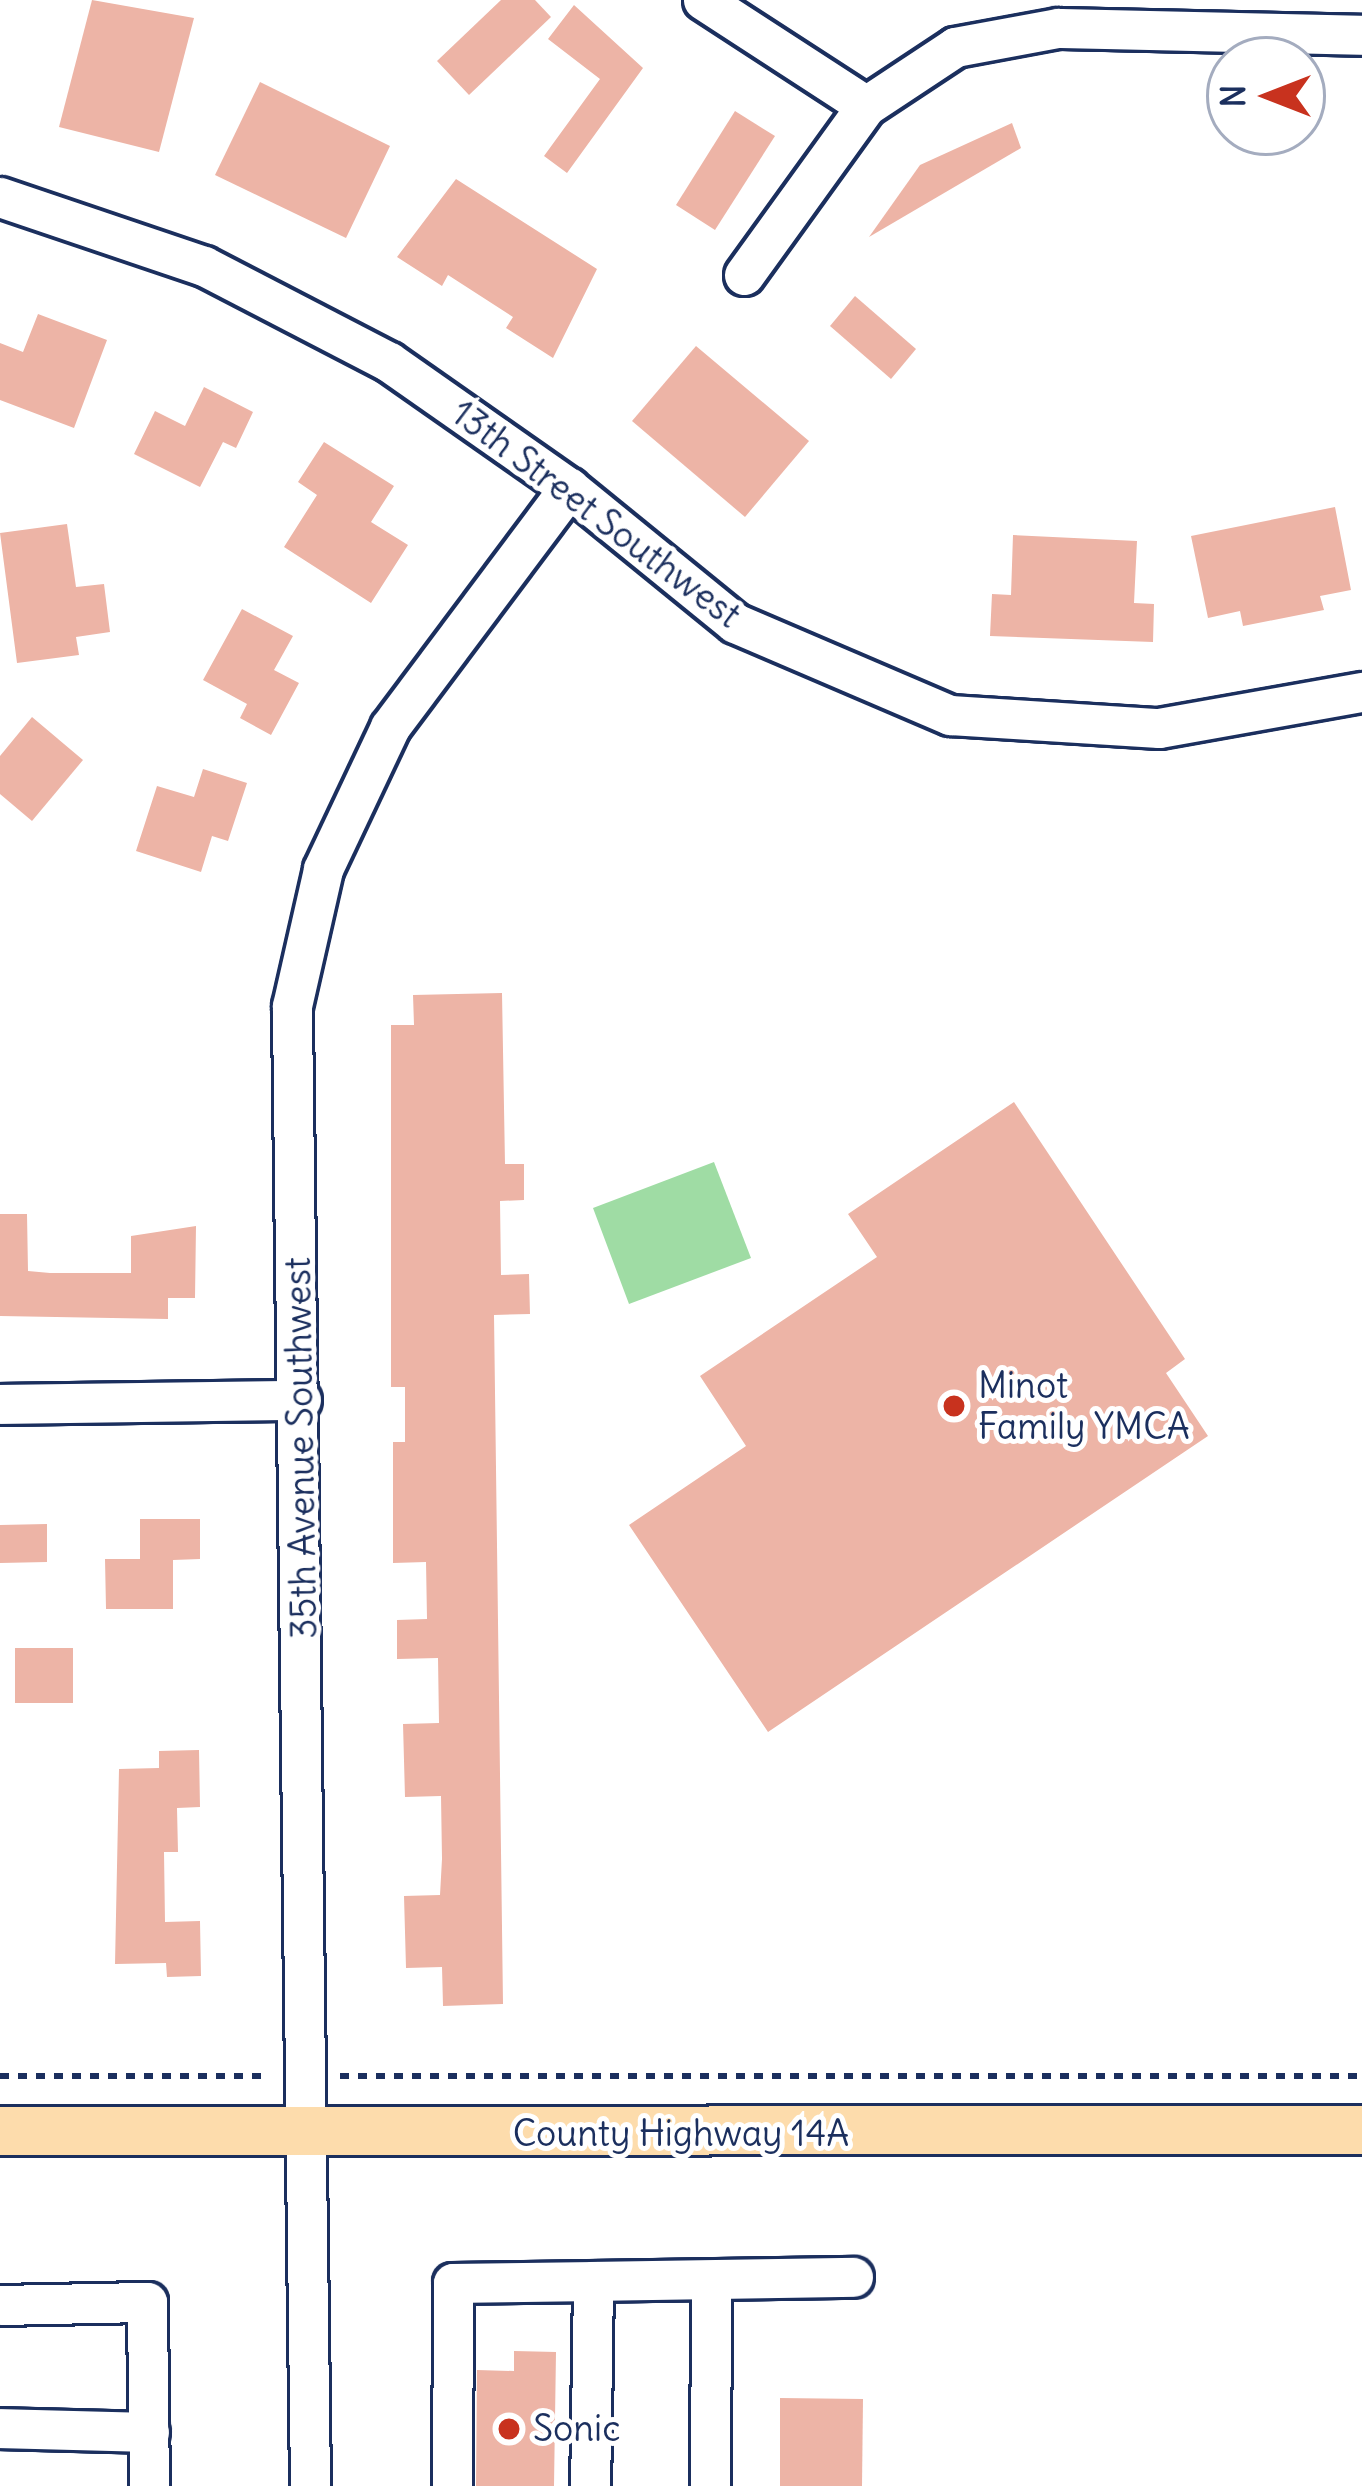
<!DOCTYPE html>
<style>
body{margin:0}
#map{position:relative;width:1362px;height:2486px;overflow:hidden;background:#fff;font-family:Delius,sans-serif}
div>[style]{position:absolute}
.green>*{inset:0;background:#9fdca4}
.building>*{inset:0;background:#edb4a6}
.path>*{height:6px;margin-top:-3px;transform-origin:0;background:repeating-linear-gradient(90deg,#1b2f5e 0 9px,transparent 0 18px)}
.roads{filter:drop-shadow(3px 0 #1b2f5e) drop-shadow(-3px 0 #1b2f5e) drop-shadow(0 3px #1b2f5e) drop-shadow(0 -3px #1b2f5e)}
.minor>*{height:39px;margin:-19.5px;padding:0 19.5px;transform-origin:19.5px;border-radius:19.5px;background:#fff}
.major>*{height:48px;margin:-24px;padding:0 24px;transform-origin:24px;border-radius:24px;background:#fddcac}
.dots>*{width:33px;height:33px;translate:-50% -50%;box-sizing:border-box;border:6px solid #fff;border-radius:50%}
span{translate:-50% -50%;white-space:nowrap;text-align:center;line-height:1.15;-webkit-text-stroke:10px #fff;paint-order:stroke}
.street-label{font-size:36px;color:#1b2f5e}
.poi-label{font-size:36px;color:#1b2f5e}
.left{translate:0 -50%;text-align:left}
.north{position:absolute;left:1206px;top:36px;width:120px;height:120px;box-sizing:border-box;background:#fff;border:3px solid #a4acbf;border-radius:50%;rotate:270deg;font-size:33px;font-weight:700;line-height:48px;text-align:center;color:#1b2f5e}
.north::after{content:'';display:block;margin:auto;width:42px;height:54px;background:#c8321e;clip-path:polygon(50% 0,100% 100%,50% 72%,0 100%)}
</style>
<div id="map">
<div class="green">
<i style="clip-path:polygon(714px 1162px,751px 1258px,629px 1304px,593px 1208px)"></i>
</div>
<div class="building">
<i style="clip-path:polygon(92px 0,194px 18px,159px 152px,59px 127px)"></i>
<i style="clip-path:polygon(501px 0,535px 0,551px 17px,469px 95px,437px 61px)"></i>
<i style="clip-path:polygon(574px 5px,643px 68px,567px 173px,544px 156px,600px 79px,548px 39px)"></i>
<i style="clip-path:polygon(260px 82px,390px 146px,346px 238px,215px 175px)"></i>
<i style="clip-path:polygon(735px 111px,775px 136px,715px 230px,676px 205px)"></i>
<i style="clip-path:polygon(1012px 123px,1021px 148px,869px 237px,920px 165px)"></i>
<i style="clip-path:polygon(456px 179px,597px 269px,553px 358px,506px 328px,513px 317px,448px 275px,442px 286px,397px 257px)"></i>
<i style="clip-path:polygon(855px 296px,916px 349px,891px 379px,830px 326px)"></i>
<i style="clip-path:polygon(38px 314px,107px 340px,74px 428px,0 400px,0 343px,23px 352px)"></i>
<i style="clip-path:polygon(696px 346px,809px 441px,745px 517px,632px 421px)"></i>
<i style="clip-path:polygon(204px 387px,253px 412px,236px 448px,223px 442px,200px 487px,134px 454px,155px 411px,185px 426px)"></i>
<i style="clip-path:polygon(324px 442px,394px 486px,371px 522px,408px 545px,371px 603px,284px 547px,317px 495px,298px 482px)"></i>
<i style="clip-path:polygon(1335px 507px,1351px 590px,1320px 596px,1324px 610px,1243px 626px,1240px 611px,1208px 618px,1191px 536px)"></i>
<i style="clip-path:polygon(67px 524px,76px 587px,104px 584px,110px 632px,76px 637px,79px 655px,17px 663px,0 533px)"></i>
<i style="clip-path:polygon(1013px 535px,1137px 541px,1134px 603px,1154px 604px,1153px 642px,990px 636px,992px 594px,1011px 595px)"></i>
<i style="clip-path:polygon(242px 609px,293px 636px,274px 670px,299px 683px,271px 735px,240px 718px,247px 704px,203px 680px)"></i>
<i style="clip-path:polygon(32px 717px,83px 760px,32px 821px,0 794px,0 756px)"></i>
<i style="clip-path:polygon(203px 769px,247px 783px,228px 841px,212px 836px,201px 872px,136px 851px,157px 786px,194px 797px)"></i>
<i style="clip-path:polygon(502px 993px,505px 1164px,524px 1164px,524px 1200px,500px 1201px,501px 1275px,529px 1274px,530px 1314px,494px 1315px,503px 2004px,443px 2006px,442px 1967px,406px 1968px,404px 1896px,440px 1895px,442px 1859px,441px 1796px,405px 1797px,403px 1724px,439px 1723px,438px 1658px,397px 1659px,397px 1620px,427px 1619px,426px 1562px,393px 1563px,393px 1442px,405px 1442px,405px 1387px,391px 1387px,391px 1025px,414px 1025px,413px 995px)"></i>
<i style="clip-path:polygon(1014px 1102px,1185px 1359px,1166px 1373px,1208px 1436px,768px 1732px,629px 1525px,746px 1446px,700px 1376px,877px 1257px,848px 1214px)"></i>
<i style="clip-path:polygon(0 1214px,27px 1214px,28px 1271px,50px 1273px,131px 1273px,131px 1236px,196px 1226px,195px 1298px,168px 1298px,168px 1319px,0 1316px)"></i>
<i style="clip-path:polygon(140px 1519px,200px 1519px,200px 1559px,173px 1560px,173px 1609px,106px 1609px,105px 1559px,140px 1559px)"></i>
<i style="clip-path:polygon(47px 1524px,47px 1562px,0 1563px,0 1525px)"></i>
<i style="clip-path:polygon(15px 1648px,73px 1648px,73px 1703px,15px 1703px)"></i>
<i style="clip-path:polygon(199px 1750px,200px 1807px,177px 1808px,178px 1852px,164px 1852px,165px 1922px,200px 1921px,201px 1976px,167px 1977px,166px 1963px,115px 1964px,119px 1769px,159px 1768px,159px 1751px)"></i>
<i style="clip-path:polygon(514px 2351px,556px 2352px,554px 2486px,476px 2486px,477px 2370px,514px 2371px)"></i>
<i style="clip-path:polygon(780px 2398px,863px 2399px,862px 2486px,780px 2486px)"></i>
</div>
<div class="path">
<i style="left:0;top:2076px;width:266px"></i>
<i style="left:340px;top:2076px;width:1022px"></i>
</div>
<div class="roads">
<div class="minor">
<i style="left:703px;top:0;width:194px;rotate:33deg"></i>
<i style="left:0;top:197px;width:215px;rotate:18.7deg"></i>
<i style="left:204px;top:266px;width:208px;rotate:27.4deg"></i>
<i style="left:389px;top:362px;width:220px;rotate:35deg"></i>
<i style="left:569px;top:488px;width:214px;rotate:39.1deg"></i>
<i style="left:735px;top:623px;width:234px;rotate:23.2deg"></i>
<i style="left:950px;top:715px;width:209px;rotate:3.6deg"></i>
<i style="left:1159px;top:728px;width:206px;rotate:-10.1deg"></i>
<i style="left:744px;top:275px;width:208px;rotate:-54.2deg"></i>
<i style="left:866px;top:106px;width:107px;rotate:-33.5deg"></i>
<i style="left:955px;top:47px;width:105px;rotate:-10.5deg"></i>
<i style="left:1058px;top:28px;width:304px;rotate:1.3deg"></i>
<i style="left:0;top:1404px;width:301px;rotate:-0.8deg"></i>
<i style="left:593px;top:2281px;width:260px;rotate:-0.9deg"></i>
<i style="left:0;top:2305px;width:147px;rotate:-1.2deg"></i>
<i style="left:147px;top:2302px;width:184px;rotate:89.4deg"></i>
<i style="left:0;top:2428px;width:149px;rotate:1.5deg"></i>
<i style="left:310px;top:2486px;width:1480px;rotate:-90.7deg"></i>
<i style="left:292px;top:1006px;width:140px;rotate:-77.2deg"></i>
<i style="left:323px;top:869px;width:157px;rotate:-64.7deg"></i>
<i style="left:390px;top:727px;width:299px;rotate:-53.2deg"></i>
<i style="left:452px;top:2486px;width:203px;rotate:-89.7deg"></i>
<i style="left:453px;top:2283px;width:140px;rotate:-0.8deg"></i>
<i style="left:593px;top:2281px;width:205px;rotate:90.8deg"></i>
<i style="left:710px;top:2486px;width:205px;rotate:-89.7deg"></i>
</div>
<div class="major">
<i style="left:0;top:2131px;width:1362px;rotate:-0.04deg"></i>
</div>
</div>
<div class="dots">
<i style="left:954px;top:1406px;background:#c8321e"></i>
<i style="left:509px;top:2429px;background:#c8321e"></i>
</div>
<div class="street-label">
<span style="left:596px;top:514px;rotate:37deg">13th Street Southwest</span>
<span style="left:301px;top:1448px;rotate:-91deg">35th Avenue Southwest</span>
<span style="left:681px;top:2134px">County Highway 14A</span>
</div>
<div class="poi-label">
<span class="left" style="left:978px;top:1406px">Minot<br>Family YMCA</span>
<span class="left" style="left:533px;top:2429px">Sonic</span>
</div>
<div class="north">N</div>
</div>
